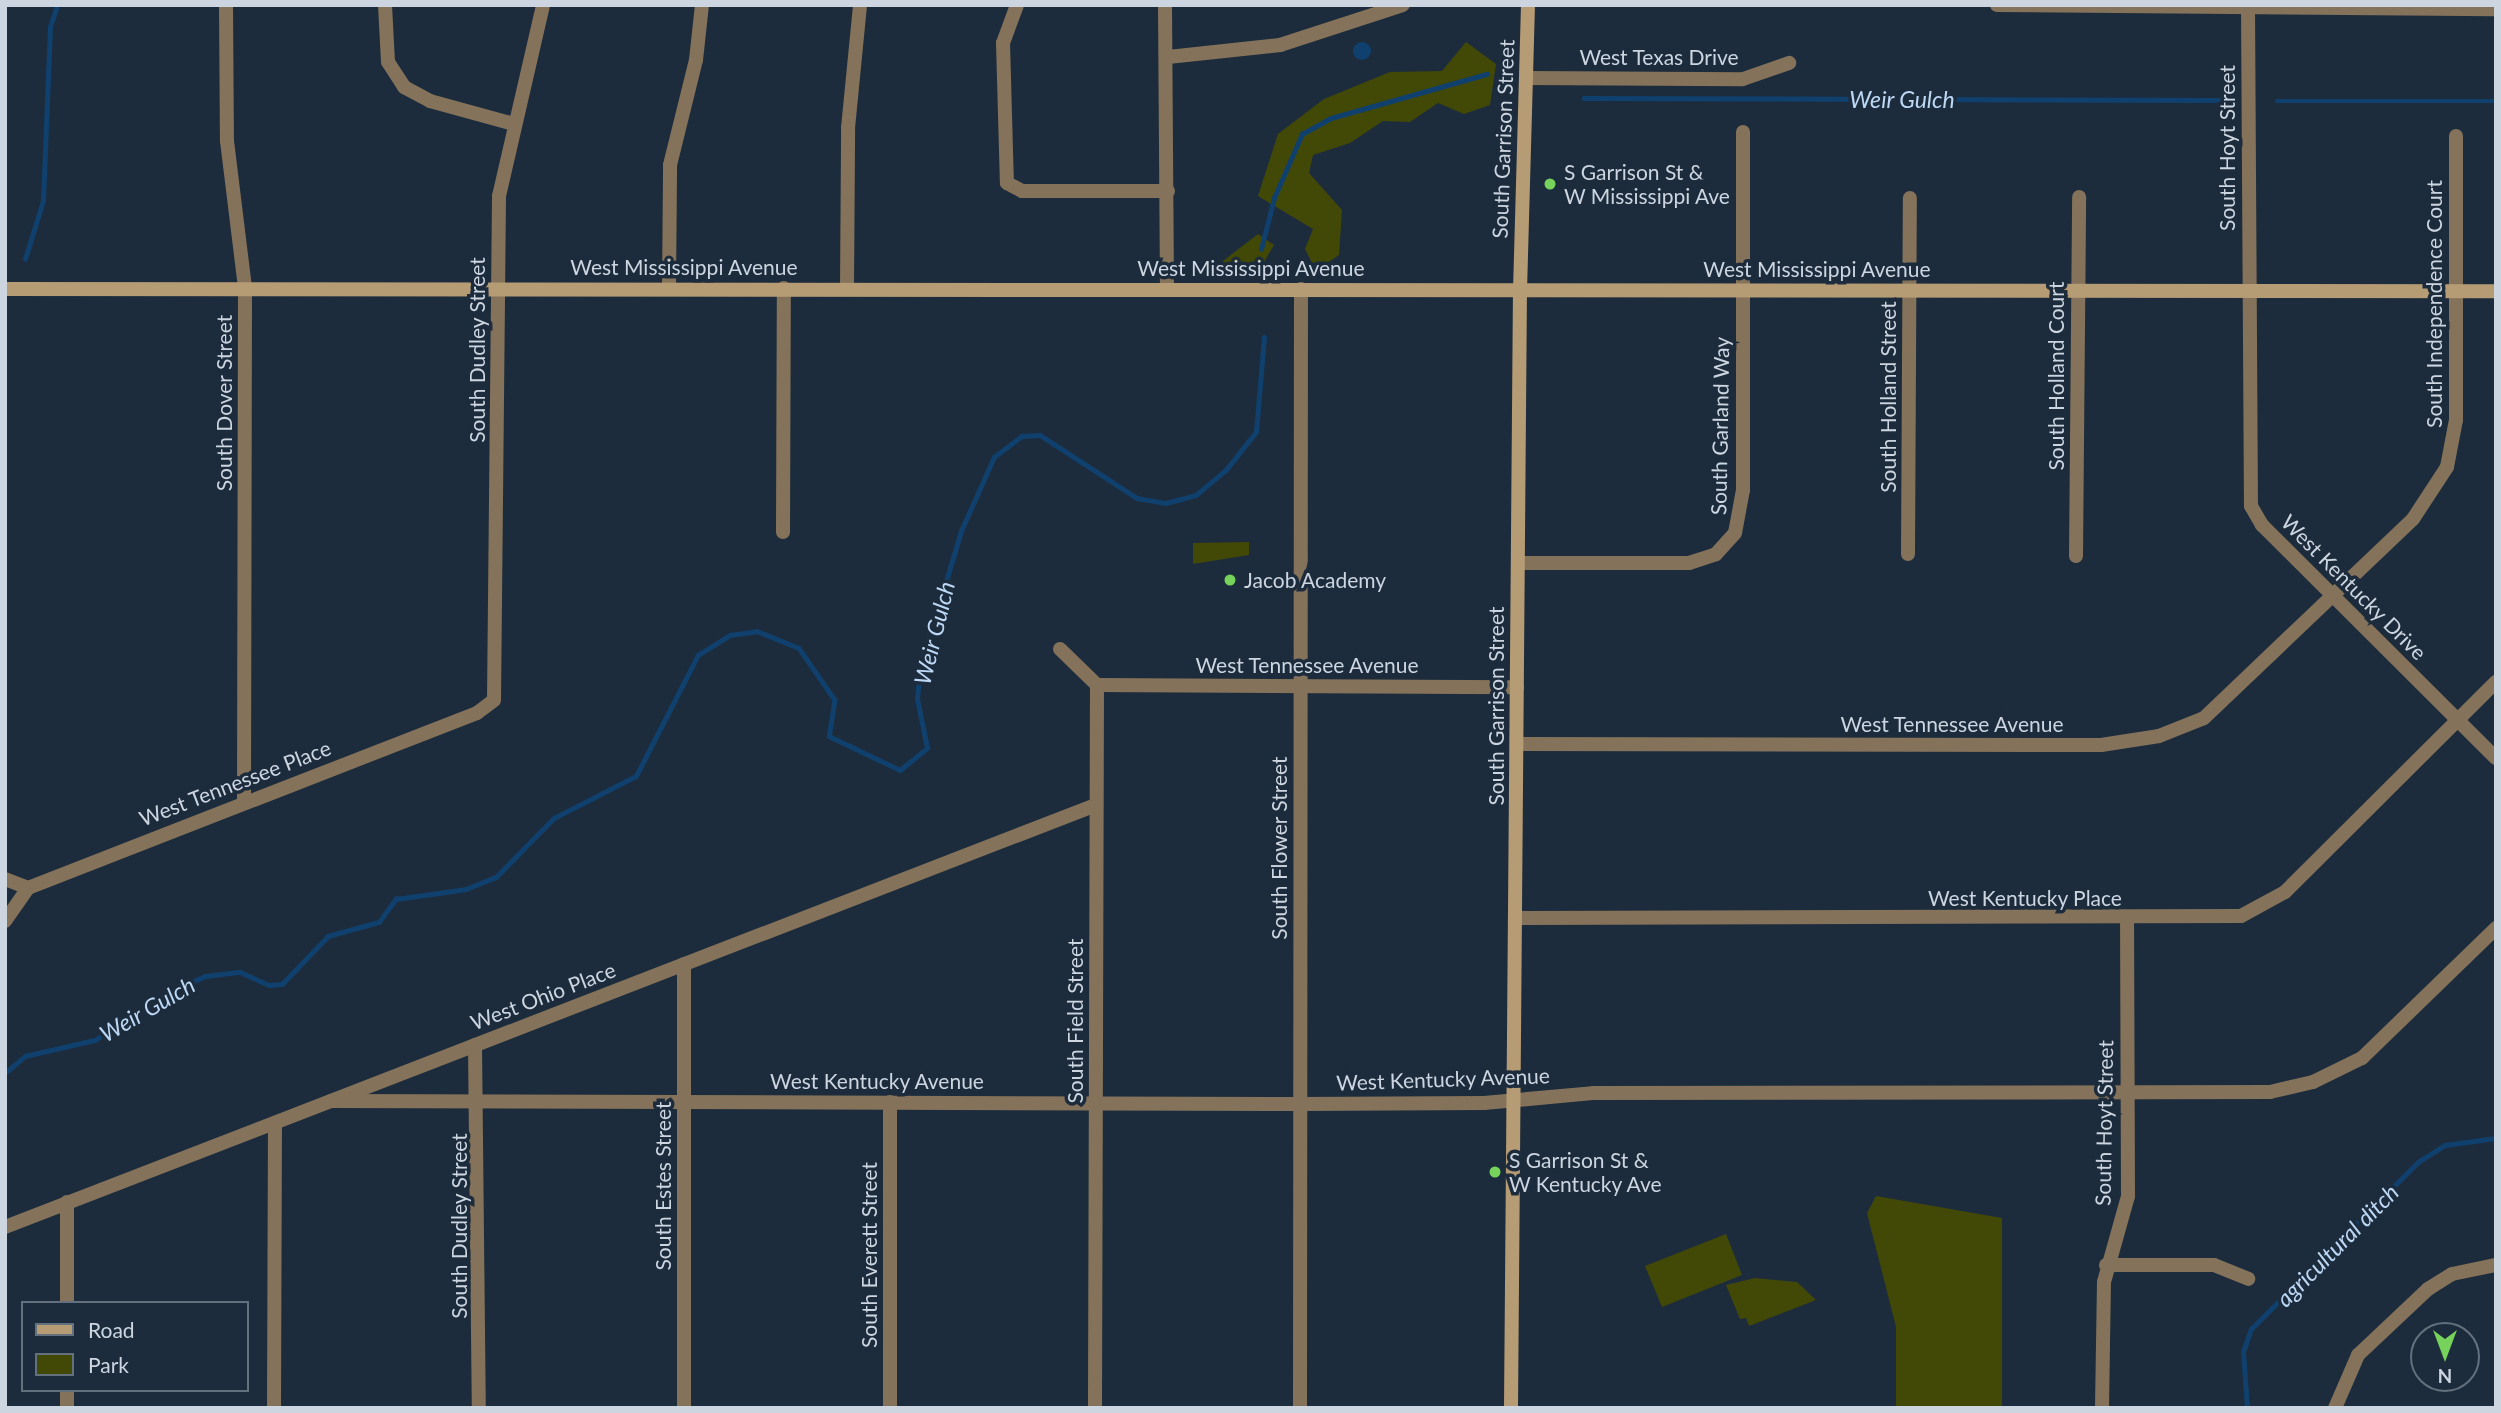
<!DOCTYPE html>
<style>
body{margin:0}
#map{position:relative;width:2501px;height:1413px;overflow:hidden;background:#1d2c3c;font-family:Lato,sans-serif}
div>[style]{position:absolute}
.green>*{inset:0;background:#424907}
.water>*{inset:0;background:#10416e}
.round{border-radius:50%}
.stream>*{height:4.5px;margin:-2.25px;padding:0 2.25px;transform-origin:2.25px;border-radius:2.25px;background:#10416e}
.minor>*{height:14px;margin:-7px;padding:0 7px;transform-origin:7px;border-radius:7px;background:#84735a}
.tertiary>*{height:14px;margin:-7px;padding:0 7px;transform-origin:7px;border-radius:7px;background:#84735a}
.secondary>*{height:14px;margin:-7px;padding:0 7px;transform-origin:7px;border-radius:7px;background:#b69c74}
.dots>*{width:19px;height:19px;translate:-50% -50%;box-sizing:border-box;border:4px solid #1d2c3c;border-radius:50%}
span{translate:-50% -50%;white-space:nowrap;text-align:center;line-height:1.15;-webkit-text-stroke:7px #1d2c3c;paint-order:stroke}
.street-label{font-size:21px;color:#ccd5e0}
.poi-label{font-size:21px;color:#ccd5e0}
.left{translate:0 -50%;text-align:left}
.water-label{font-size:23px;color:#bdd8f5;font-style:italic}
.frame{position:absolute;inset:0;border:7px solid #ccd5e0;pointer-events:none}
.legend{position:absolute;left:21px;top:1301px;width:228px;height:91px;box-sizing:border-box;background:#1d2c3c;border:2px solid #63707e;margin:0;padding:9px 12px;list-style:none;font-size:21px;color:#ccd5e0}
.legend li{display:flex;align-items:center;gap:14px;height:35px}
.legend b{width:35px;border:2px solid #63707e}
.north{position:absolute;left:2410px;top:1322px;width:70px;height:70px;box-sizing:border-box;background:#1d2c3c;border:2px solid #63707e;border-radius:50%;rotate:180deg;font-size:19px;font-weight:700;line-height:28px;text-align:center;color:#ccd5e0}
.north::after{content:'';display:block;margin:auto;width:24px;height:32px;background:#76d25a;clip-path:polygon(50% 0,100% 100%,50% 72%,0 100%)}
</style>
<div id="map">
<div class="green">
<i style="clip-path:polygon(1466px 42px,1496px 64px,1490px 105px,1464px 114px,1438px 103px,1410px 122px,1383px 121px,1350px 143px,1313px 155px,1309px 173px,1342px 210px,1339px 255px,1326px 264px,1312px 263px,1305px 249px,1313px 229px,1258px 196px,1278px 134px,1324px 99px,1390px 72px,1442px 71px)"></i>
<i style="clip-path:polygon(1258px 234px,1274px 245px,1257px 274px,1241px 277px,1223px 270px,1223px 261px)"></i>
<i style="clip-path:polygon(1249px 542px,1249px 555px,1193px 564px,1193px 543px)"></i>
<i style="clip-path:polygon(1876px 1196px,2002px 1218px,2002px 1408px,1896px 1408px,1896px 1327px,1867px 1213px)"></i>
<i style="clip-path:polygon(1726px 1234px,1742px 1275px,1662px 1307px,1645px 1266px)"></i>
<i style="clip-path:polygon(1755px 1278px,1797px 1282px,1816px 1300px,1749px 1326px,1746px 1318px,1740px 1319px,1726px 1285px)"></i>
</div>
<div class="water">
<i class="round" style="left:1353px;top:42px;width:18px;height:18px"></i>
</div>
<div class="stream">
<i style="left:1584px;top:98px;width:636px;rotate:0.18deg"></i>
<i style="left:2277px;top:101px;width:219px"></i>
<i style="left:1261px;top:249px;width:53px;rotate:-75.7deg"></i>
<i style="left:1274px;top:198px;width:70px;rotate:-66.4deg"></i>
<i style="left:1302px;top:134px;width:33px;rotate:-29deg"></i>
<i style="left:1331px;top:118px;width:162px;rotate:-15.8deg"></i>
<i style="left:25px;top:259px;width:61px;rotate:-72.8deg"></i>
<i style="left:43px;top:201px;width:174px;rotate:-87.7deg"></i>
<i style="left:50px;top:27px;width:23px;rotate:-72deg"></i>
<i style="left:5px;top:1073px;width:26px;rotate:-40deg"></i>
<i style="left:25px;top:1056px;width:72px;rotate:-12.9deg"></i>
<i style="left:95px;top:1040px;width:79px;rotate:-33.7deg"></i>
<i style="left:161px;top:996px;width:48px;rotate:-24.4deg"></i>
<i style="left:205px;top:976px;width:35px;rotate:-7deg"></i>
<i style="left:240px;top:972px;width:32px;rotate:24deg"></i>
<i style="left:269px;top:985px;width:13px;rotate:-4deg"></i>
<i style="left:282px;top:984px;width:66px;rotate:-46.2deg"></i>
<i style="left:328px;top:936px;width:53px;rotate:-15.4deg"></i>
<i style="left:379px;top:922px;width:29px;rotate:-54deg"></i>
<i style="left:396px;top:899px;width:71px;rotate:-8.1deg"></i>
<i style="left:466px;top:889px;width:32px;rotate:-22deg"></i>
<i style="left:496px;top:877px;width:83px;rotate:-45.5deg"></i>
<i style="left:554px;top:818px;width:92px;rotate:-27.1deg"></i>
<i style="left:636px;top:776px;width:136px;rotate:-62.9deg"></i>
<i style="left:698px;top:655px;width:38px;rotate:-32deg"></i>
<i style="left:730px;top:635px;width:27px;rotate:-8deg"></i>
<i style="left:757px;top:631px;width:45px;rotate:22deg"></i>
<i style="left:799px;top:648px;width:63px;rotate:55.3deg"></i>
<i style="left:835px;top:700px;width:36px;rotate:99deg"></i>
<i style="left:829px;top:736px;width:79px;rotate:25.6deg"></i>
<i style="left:900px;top:770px;width:35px;rotate:-39deg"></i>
<i style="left:927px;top:748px;width:50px;rotate:-101.5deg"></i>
<i style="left:917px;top:699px;width:32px;rotate:-85deg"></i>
<i style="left:920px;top:667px;width:142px;rotate:-73.2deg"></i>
<i style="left:961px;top:531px;width:81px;rotate:-66deg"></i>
<i style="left:994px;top:457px;width:35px;rotate:-37deg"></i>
<i style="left:1022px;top:436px;width:18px;rotate:-3deg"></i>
<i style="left:1040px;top:435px;width:116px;rotate:33deg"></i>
<i style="left:1137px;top:498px;width:29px;rotate:10deg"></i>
<i style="left:1166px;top:503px;width:31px;rotate:-15deg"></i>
<i style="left:1196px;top:495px;width:38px;rotate:-40deg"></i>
<i style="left:1225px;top:471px;width:50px;rotate:-51.5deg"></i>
<i style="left:1256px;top:432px;width:95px;rotate:-85.2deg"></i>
<i style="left:2247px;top:1408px;width:56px;rotate:-94.1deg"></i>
<i style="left:2243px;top:1352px;width:24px;rotate:-71deg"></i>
<i style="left:2251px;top:1329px;width:236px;rotate:-45deg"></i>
<i style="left:2418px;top:1162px;width:32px;rotate:-32deg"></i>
<i style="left:2445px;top:1145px;width:51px;rotate:-7.8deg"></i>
</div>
<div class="minor">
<i style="left:226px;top:5px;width:136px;rotate:89.6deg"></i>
<i style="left:227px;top:141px;width:147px;rotate:83deg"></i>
<i style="left:245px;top:287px;width:515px;rotate:90.11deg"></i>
<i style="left:385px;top:5px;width:57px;rotate:87deg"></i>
<i style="left:388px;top:62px;width:30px;rotate:57deg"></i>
<i style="left:404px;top:87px;width:30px;rotate:28deg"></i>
<i style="left:430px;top:101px;width:87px;rotate:15.3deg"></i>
<i style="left:1017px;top:5px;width:40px;rotate:110.2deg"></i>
<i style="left:1003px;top:43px;width:140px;rotate:88.4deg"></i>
<i style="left:1007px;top:183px;width:17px;rotate:28deg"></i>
<i style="left:1022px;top:191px;width:146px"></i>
<i style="left:1165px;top:5px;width:283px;rotate:89.6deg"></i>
<i style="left:1997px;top:5px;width:499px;rotate:0.5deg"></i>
<i style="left:1168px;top:57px;width:113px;rotate:-6.1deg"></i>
<i style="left:1280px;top:45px;width:129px;rotate:-18deg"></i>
<i style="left:1526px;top:78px;width:217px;rotate:0.3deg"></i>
<i style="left:1743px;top:79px;width:49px;rotate:-19.2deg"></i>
<i style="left:669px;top:288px;width:123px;rotate:-89.5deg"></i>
<i style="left:670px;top:165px;width:108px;rotate:-76.1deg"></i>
<i style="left:696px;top:60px;width:55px;rotate:-83.8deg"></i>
<i style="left:847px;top:288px;width:160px;rotate:-89.6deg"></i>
<i style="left:848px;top:128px;width:124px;rotate:-84.4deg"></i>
<i style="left:783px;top:532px;width:244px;rotate:-89.8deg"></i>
<i style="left:1908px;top:554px;width:356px;rotate:-89.7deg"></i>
<i style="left:2076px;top:556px;width:359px;rotate:-89.5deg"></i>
<i style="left:1518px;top:563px;width:171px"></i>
<i style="left:1689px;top:563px;width:28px;rotate:-18deg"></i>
<i style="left:1716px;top:554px;width:28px;rotate:-48deg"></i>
<i style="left:1735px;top:533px;width:44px;rotate:-79.5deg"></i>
<i style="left:1743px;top:490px;width:358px;rotate:-90deg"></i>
<i style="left:1060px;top:649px;width:52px;rotate:44.2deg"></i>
<i style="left:1097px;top:685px;width:723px;rotate:90.16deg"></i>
<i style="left:1097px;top:685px;width:420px;rotate:0.3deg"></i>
<i style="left:1517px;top:744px;width:584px;rotate:0.1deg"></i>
<i style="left:2101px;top:745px;width:59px;rotate:-8.8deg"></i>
<i style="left:2159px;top:736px;width:48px;rotate:-21.8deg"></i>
<i style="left:2204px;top:718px;width:289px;rotate:-43.6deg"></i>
<i style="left:2413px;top:519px;width:62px;rotate:-56.8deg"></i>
<i style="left:2447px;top:467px;width:48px;rotate:-79.2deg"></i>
<i style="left:2456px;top:420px;width:284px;rotate:-90deg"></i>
<i style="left:5px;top:879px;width:25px;rotate:21deg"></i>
<i style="left:1515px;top:918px;width:726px;rotate:-0.16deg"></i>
<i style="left:2241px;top:916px;width:50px;rotate:-28.6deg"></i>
<i style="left:2285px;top:892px;width:298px;rotate:-44.9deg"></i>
<i style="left:5px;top:921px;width:40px;rotate:-55.1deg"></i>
<i style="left:28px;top:888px;width:482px;rotate:-21.3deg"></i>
<i style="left:477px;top:713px;width:21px;rotate:-37deg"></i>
<i style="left:494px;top:700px;width:504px;rotate:-89.43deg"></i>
<i style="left:499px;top:196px;width:196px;rotate:-77deg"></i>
<i style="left:475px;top:1045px;width:363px;rotate:89.4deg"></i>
<i style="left:331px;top:1101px;width:970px;rotate:0.18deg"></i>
<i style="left:1301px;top:1104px;width:183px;rotate:-0.3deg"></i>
<i style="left:1484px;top:1103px;width:109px;rotate:-5.2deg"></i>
<i style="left:1593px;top:1093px;width:677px;rotate:-0.08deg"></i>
<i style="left:2270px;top:1092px;width:44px;rotate:-13.1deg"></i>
<i style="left:2313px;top:1082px;width:55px;rotate:-26.1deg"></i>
<i style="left:2362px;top:1058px;width:187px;rotate:-44.1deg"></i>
<i style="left:5px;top:1227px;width:1170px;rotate:-21.15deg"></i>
<i style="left:2106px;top:1265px;width:108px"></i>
<i style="left:2214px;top:1265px;width:37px;rotate:22deg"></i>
<i style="left:67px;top:1303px;width:101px;rotate:-90deg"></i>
<i style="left:67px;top:1408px;width:18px;rotate:-90deg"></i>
<i style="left:274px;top:1408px;width:285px;rotate:-89.8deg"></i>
<i style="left:684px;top:1408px;width:444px;rotate:-90deg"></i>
<i style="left:890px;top:1408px;width:306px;rotate:-90deg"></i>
<i style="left:1300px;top:1408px;width:1119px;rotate:-89.95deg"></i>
<i style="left:2102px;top:1408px;width:126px;rotate:-89.1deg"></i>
<i style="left:2104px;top:1282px;width:89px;rotate:-74.4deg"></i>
<i style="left:2128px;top:1196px;width:277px;rotate:-90.2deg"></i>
<i style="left:2335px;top:1408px;width:58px;rotate:-66.5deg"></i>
<i style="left:2358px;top:1355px;width:96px;rotate:-43.3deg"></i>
<i style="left:2428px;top:1289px;width:28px;rotate:-32deg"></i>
<i style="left:2452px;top:1274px;width:45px;rotate:-11.6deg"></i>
</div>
<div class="tertiary">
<i style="left:2248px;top:5px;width:501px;rotate:89.66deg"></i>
<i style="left:2251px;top:506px;width:22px;rotate:60deg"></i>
<i style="left:2262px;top:525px;width:330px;rotate:44.9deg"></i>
</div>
<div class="secondary">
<i style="left:5px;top:289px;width:2491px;rotate:0.05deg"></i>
<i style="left:1511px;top:1408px;width:1117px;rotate:-89.54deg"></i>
<i style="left:1520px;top:291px;width:286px;rotate:-88.4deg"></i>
</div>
<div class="dots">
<i style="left:1550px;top:184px;background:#76d25a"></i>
<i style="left:1230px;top:580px;background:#76d25a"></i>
<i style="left:1495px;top:1172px;background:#76d25a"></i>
</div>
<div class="street-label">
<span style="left:1659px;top:57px">West Texas Drive</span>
<span style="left:1503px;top:139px;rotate:-88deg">South Garrison Street</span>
<span style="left:2227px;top:148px;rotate:-90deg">South Hoyt Street</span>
<span style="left:684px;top:267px">West Mississippi Avenue</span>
<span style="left:1251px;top:268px">West Mississippi Avenue</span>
<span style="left:1817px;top:269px">West Mississippi Avenue</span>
<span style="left:2434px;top:304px;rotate:-90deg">South Independence Court</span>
<span style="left:477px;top:350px;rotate:-90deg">South Dudley Street</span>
<span style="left:2056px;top:376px;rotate:-90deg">South Holland Court</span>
<span style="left:1888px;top:397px;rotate:-90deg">South Holland Street</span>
<span style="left:224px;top:403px;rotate:-90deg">South Dover Street</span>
<span style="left:1720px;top:426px;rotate:-89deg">South Garland Way</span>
<span style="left:2354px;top:587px;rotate:45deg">West Kentucky Drive</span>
<span style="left:1307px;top:665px">West Tennessee Avenue</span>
<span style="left:1496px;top:706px;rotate:-90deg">South Garrison Street</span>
<span style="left:1952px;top:724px">West Tennessee Avenue</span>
<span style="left:235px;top:783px;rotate:-21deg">West Tennessee Place</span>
<span style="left:1279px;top:848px;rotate:-90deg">South Flower Street</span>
<span style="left:2025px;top:898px">West Kentucky Place</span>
<span style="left:543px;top:996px;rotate:-21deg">West Ohio Place</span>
<span style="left:1075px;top:1021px;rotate:-90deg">South Field Street</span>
<span style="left:1443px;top:1079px;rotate:-2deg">West Kentucky Avenue</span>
<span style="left:877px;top:1081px">West Kentucky Avenue</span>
<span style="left:2104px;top:1123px;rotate:-89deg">South Hoyt Street</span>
<span style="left:663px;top:1186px;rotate:-90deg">South Estes Street</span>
<span style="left:459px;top:1226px;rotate:-90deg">South Dudley Street</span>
<span style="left:869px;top:1255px;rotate:-90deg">South Everett Street</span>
</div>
<div class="poi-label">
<span class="left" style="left:1564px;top:184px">S Garrison St &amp;<br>W Mississippi Ave</span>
<span class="left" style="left:1244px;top:580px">Jacob Academy</span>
<span class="left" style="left:1509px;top:1172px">S Garrison St &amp;<br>W Kentucky Ave</span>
</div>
<div class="water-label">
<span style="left:1902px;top:99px">Weir Gulch</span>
<span style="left:934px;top:633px;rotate:-76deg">Weir Gulch</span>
<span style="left:147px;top:1009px;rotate:-30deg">Weir Gulch</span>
<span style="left:2337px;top:1245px;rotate:-45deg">agricultural ditch</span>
</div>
<div class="frame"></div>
<ul class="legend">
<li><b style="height:9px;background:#b69c74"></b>Road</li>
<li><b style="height:19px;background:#424907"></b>Park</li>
</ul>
<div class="north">N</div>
</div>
